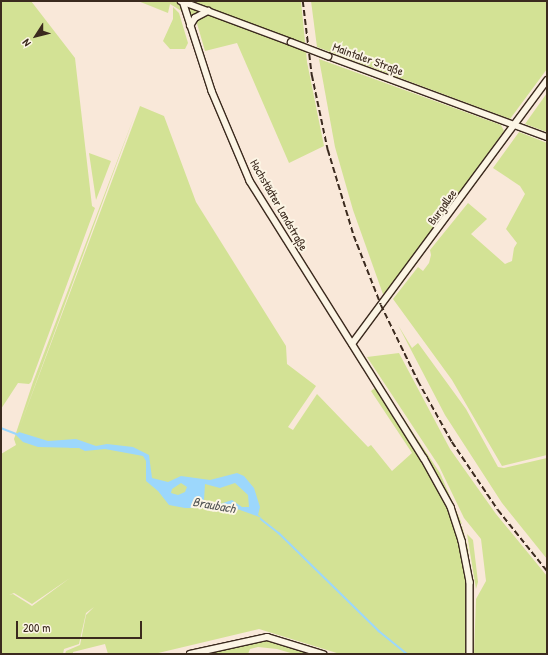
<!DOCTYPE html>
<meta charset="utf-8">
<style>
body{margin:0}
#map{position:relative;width:548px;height:655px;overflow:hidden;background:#f9e8d9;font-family:"Patrick Hand",sans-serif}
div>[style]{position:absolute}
.green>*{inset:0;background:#d3e295}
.water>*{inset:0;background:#9cd7fc}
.stream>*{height:1.5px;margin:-0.75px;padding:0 0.75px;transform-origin:0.75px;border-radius:0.75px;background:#9cd7fc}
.roads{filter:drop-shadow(1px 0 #3b2a1e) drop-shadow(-1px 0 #3b2a1e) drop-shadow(0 1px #3b2a1e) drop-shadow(0 -1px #3b2a1e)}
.secondary>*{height:5.5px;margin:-2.75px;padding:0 2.75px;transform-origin:2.75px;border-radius:2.75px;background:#fcf5e5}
.rail>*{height:1.5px;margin-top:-0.75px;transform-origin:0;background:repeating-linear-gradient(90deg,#3b2a1e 0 6px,transparent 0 9px)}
.bridges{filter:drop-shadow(1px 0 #3b2a1e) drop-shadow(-1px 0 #3b2a1e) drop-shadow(0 1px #3b2a1e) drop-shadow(0 -1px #3b2a1e)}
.secondary-bridge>*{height:5.5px;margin:-2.75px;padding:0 2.75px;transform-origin:2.75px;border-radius:2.75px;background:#fcf5e5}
span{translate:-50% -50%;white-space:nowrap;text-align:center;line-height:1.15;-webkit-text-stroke:4px #fcf5e5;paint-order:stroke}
.street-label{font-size:12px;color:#3b2a1e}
.water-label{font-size:13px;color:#535556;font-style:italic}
.frame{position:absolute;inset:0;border:2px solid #3b2a1e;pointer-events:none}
.north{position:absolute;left:16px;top:16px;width:40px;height:40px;-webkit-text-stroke:3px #fcf5e5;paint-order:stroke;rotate:234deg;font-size:11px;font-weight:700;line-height:16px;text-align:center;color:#3b2a1e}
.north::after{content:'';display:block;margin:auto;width:14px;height:18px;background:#3b2a1e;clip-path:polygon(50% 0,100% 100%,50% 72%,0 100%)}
.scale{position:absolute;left:16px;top:621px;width:126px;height:18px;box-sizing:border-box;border:2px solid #3b2a1e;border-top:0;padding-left:5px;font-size:12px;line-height:14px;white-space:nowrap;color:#3b2a1e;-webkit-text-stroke:3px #fcf5e5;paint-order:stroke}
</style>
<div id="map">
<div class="green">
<i style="clip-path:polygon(1px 1px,31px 1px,75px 58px,92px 206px,95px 208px,31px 382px,29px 384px,18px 383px,1px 409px)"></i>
<i style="clip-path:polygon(138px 1px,301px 1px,307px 62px,324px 146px,289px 163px,237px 43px,205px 51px,196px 20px,170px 4px,168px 13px)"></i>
<i style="clip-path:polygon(311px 1px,547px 1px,547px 69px,510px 119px,317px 47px)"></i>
<i style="clip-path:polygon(173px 7px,179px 13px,188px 43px,185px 49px,170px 49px,163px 41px,173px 19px)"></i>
<i style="clip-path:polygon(319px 59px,501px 125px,504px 131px,384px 297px,353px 210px,335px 147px)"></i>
<i style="clip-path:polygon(547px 93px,547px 132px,525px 124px)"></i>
<i style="clip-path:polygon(evenodd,140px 106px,164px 116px,196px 202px,286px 346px,287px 364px,316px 386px,288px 427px,293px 430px,317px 394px,368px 447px,371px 445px,392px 471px,412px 453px,371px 391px,376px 387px,417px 450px,449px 507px,459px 534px,469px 582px,468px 654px,340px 654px,259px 629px,154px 654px,108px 654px,105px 644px,73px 652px,73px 654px,65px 654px,66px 651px,80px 645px,86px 615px,94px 607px,86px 613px,79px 644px,64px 649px,63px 654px,1px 654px,1px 454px,16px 445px,14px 439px,33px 382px,135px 114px,20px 426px,140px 106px,70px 578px,32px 606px,13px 594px,9px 595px,14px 593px,32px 604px,70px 578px)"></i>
<i style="clip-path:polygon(519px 132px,547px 143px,547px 455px,502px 466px,452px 380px,393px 299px,418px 267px,423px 271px,429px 263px,431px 255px,430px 250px,468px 203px,487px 219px,471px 234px,505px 264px,512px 261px,514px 248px,517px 243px,506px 229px,525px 194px,520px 186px,493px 168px)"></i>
<i style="clip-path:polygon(89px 153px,111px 161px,96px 200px)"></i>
<i style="clip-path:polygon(398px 325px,412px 348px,418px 343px,466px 409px,498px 467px,504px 468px,547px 458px,547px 559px,502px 503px,445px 415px)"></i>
<i style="clip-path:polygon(399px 353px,450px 449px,496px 514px,547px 576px,547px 654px,474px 654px,476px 599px,486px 581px,481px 539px,464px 518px,439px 466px,367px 357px)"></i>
<i style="clip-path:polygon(381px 385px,440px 473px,462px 524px,458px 522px)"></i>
<i style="clip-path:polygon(462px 526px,468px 548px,472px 594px,459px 527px)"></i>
<i style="clip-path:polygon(467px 534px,473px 540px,478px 582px,476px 589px)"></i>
<i style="clip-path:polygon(265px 640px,316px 654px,294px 654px,277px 649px,258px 647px,250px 649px,248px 654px,200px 654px)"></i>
</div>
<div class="water">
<i style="clip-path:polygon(evenodd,19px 432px,48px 441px,76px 439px,96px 446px,107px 444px,133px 447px,149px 455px,152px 478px,168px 482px,181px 476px,210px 480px,237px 473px,244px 476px,254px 488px,260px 507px,258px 515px,262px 518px,229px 506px,225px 508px,185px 508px,169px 505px,158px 491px,146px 481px,146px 461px,143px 456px,105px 449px,85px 451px,79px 448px,38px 447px,23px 442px,16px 435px,19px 432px,181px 483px,187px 487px,185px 492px,178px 495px,171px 493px,172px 489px,181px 483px,19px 432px,235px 483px,248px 495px,249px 507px,242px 507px,232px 500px,217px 505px,204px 500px,205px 484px,220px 488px,235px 483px)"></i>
</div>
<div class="stream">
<i style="left:1px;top:428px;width:19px;rotate:21deg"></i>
<i style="left:261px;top:519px;width:23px;rotate:38deg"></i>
<i style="left:279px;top:533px;width:140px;rotate:44.4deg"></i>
<i style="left:379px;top:631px;width:36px;rotate:39deg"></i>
</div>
<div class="roads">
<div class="secondary">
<i style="left:181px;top:1px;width:117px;rotate:20.4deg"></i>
<i style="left:183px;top:1px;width:95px;rotate:72.1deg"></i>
<i style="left:212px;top:91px;width:98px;rotate:67.1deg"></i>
<i style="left:250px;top:181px;width:327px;rotate:57.9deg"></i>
<i style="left:424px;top:458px;width:56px;rotate:61.1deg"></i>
<i style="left:451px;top:507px;width:36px;rotate:72deg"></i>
<i style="left:462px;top:541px;width:42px;rotate:79deg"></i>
<i style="left:470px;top:582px;width:72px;rotate:90deg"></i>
<i style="left:190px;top:26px;width:9px;rotate:-58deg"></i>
<i style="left:195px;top:18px;width:15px;rotate:-28deg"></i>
<i style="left:328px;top:56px;width:233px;rotate:20.3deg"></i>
<i style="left:352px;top:344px;width:328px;rotate:-53.5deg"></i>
<i style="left:190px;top:654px;width:79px;rotate:-12.4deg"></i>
<i style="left:267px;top:637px;width:59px;rotate:16.9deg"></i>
</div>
</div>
<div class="rail">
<i style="left:303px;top:1px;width:75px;rotate:83.1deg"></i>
<i style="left:312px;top:75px;width:77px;rotate:78deg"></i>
<i style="left:328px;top:150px;width:90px;rotate:73.2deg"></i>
<i style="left:354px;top:236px;width:74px;rotate:68.6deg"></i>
<i style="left:381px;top:305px;width:85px;rotate:64deg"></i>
<i style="left:418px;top:381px;width:70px;rotate:60.9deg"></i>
<i style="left:452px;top:442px;width:82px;rotate:55.9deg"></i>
<i style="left:498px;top:510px;width:78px;rotate:51.2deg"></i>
</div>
<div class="bridges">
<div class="secondary-bridge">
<i style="left:291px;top:42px;width:40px;rotate:21deg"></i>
</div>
</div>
<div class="street-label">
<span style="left:368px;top:59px;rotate:20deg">Maintaler Straße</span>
<span style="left:279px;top:205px;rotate:60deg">Hochstädter Landstraße</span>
<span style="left:442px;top:207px;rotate:-54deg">Burgallee</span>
</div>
<div class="water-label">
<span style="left:214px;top:505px;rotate:10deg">Braubach</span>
</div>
<div class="frame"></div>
<div class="north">N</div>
<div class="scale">200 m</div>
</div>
